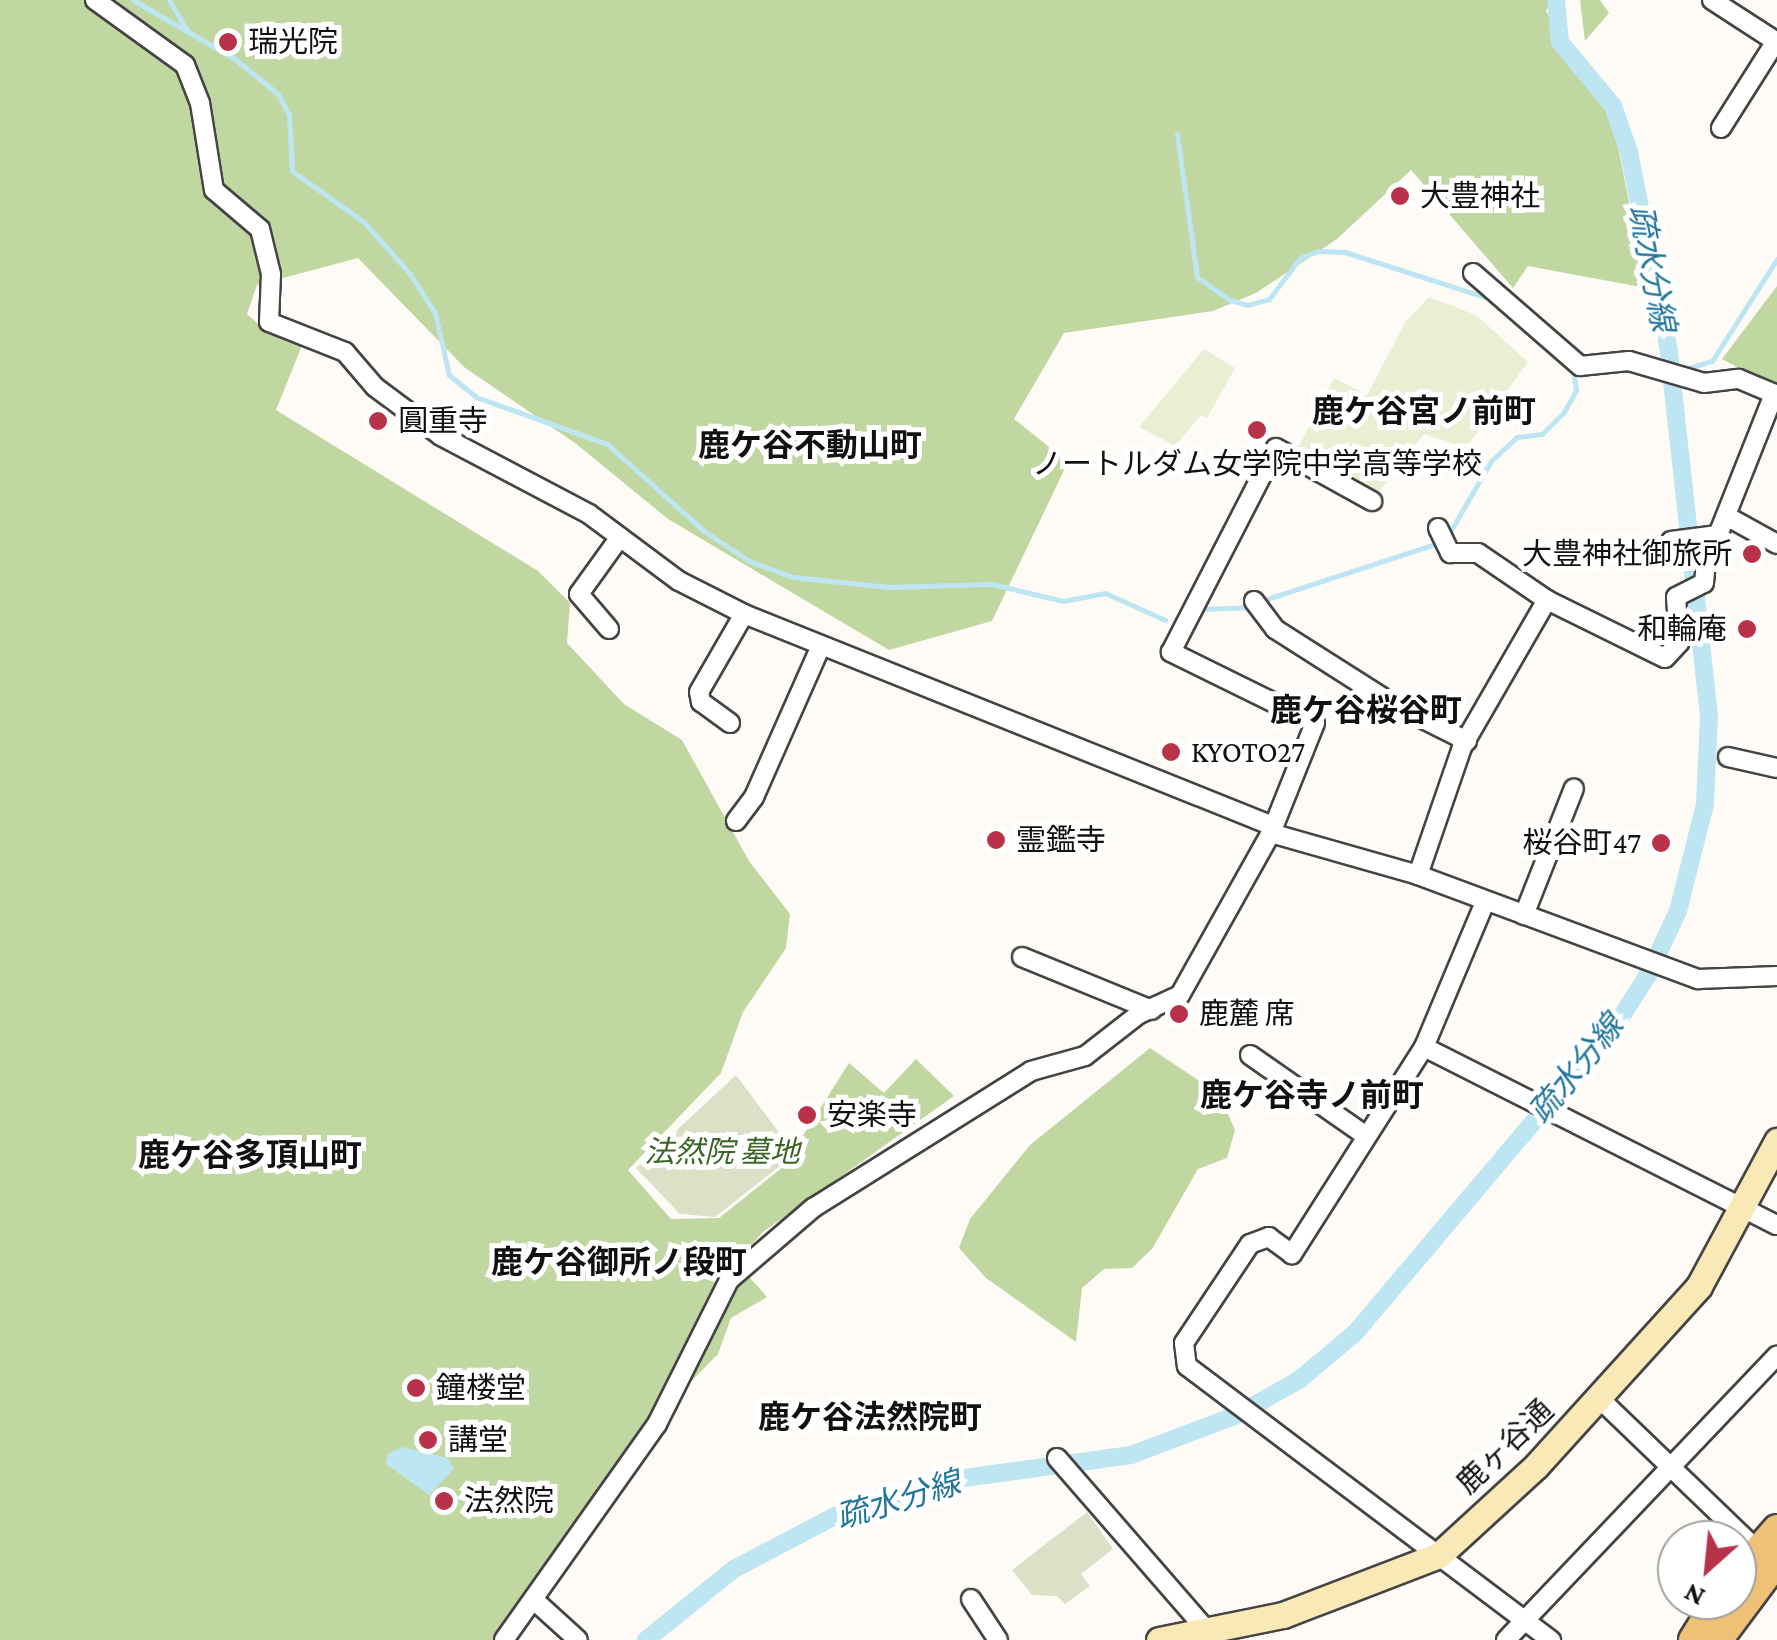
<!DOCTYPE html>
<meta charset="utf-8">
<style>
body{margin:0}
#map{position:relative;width:1777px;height:1640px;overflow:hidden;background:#fefbf6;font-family:"Crimson Pro","Noto Sans JP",serif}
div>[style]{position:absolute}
.forest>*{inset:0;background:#c0d7a1}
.cemetery>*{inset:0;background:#dbe1c6}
.pitch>*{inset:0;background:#e9efd2}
.water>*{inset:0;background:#bee5f2}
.stream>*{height:5px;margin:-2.5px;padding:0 2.5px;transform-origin:2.5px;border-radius:2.5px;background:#bee5f2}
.canal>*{height:18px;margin:-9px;padding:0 9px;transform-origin:9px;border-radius:9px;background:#bee5f2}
.roads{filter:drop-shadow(2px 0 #444) drop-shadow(-2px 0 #444) drop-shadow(0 2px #444) drop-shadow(0 -2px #444)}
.street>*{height:18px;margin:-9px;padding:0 9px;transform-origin:9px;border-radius:9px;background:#fff}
.secondary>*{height:25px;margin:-12.5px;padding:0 12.5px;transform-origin:12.5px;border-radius:12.5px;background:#f9e9b6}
.primary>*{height:28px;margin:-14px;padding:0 14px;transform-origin:14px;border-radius:14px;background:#eec176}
.dots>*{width:28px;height:28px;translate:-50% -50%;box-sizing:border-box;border:5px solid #fff;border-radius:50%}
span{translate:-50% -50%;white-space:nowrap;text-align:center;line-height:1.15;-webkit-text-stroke:10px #fff;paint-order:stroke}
.poi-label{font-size:30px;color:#111}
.left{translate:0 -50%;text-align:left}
.right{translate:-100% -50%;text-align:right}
.park-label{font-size:30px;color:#3a6525;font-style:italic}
.street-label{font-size:30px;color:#111}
.water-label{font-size:32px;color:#22769b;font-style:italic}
.neighbourhood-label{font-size:32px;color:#111;font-weight:700}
.north{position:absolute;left:1657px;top:1520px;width:100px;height:100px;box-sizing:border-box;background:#fff;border:2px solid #a0a0a0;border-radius:50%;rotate:207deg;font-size:28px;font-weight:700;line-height:40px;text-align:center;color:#111}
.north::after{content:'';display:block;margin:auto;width:35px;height:45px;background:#b8324a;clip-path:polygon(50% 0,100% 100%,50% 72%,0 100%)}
</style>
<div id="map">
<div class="forest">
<i style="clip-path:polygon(0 0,1553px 0,1546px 11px,1613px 121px,1646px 288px,1528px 266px,1513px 288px,1411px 170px,1337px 239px,1256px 293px,1213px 311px,1064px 333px,1014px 419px,1068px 462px,992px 621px,889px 650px,668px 519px,575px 443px,464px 367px,358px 258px,257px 285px,247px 314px,264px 329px,303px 343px,276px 410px,538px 571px,570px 603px,567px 643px,624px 704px,682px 740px,749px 861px,790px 914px,786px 948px,743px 1012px,721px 1073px,628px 1170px,671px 1219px,719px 1218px,783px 1167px,849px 1063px,884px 1093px,916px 1059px,954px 1096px,763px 1232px,736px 1262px,767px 1297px,731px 1318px,718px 1354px,656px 1417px,503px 1640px,0 1640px)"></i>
<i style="clip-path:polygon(1580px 0,1600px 0,1609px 13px,1585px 41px)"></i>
<i style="clip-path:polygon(1777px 286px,1777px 388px,1722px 359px)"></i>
<i style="clip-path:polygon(1150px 1048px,1219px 1094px,1235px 1130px,1227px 1158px,1198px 1169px,1152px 1249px,1132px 1268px,1104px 1269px,1082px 1288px,1076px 1342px,986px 1278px,959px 1248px,970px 1219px,1030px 1145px)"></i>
</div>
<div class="cemetery">
<i style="clip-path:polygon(736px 1075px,795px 1154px,715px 1217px,680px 1214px,636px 1168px)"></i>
<i style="clip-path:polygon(1087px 1512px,1113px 1549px,1081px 1574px,1090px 1586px,1065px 1604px,1057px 1596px,1032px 1595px,1012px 1570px)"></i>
</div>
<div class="pitch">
<i style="clip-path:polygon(1429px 297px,1476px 315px,1528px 362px,1466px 448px,1424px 434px,1379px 492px,1298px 448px,1334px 378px,1367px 395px,1406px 321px)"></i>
<i style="clip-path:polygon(1204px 349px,1235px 368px,1207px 418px,1201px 415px,1175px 446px,1139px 427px)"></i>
</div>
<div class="water">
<i style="clip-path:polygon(402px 1447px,448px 1458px,454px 1469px,429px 1495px,386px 1464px,388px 1454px)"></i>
</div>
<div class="stream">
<i style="left:133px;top:0;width:118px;rotate:30deg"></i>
<i style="left:235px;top:59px;width:55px;rotate:39.1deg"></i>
<i style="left:278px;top:94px;width:24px;rotate:62deg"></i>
<i style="left:289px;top:115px;width:56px;rotate:86.9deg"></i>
<i style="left:292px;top:171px;width:88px;rotate:35.3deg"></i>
<i style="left:364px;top:222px;width:69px;rotate:48.5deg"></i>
<i style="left:410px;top:274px;width:46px;rotate:57.3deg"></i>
<i style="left:435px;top:313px;width:64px;rotate:77.3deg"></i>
<i style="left:449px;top:375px;width:35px;rotate:39deg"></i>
<i style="left:476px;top:397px;width:139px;rotate:19.7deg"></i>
<i style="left:607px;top:444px;width:130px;rotate:41.9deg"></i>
<i style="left:704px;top:531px;width:54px;rotate:33.7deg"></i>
<i style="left:749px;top:561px;width:47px;rotate:20deg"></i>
<i style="left:793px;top:577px;width:96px;rotate:6deg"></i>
<i style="left:888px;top:587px;width:104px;rotate:-1.7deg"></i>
<i style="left:992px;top:584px;width:73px;rotate:13.5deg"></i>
<i style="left:1063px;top:601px;width:43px;rotate:-10.8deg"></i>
<i style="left:1105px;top:593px;width:66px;rotate:24.2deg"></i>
<i style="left:169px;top:0;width:37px;rotate:59deg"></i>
<i style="left:1177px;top:134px;width:144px;rotate:82deg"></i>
<i style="left:1197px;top:277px;width:40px;rotate:34.9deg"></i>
<i style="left:1230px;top:300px;width:18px;rotate:16deg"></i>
<i style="left:1247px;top:305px;width:23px;rotate:-15deg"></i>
<i style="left:1269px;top:299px;width:51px;rotate:-52.9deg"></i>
<i style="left:1300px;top:258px;width:19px;rotate:-21deg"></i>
<i style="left:1318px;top:251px;width:27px;rotate:2deg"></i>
<i style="left:1345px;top:252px;width:153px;rotate:17.8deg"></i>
<i style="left:1628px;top:353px;width:38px;rotate:15deg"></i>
<i style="left:1685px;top:369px;width:28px;rotate:-17deg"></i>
<i style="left:1712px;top:361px;width:121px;rotate:-57.5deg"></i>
<i style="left:1447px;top:537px;width:88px;rotate:-59.9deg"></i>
<i style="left:1491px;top:461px;width:35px;rotate:-43deg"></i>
<i style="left:1517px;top:437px;width:25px;rotate:-7deg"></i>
<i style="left:1542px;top:434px;width:31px;rotate:-45deg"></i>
<i style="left:1564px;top:412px;width:25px;rotate:-61deg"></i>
<i style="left:1576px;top:390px;width:22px;rotate:-98deg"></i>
<i style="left:1261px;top:601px;width:186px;rotate:-18.1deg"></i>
<i style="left:1205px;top:609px;width:46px;rotate:-2.5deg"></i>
</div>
<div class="canal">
<i style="left:646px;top:1640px;width:113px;rotate:-38.9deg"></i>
<i style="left:734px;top:1569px;width:114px;rotate:-27.7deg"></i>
<i style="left:835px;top:1516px;width:120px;rotate:-17.5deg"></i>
<i style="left:949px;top:1480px;width:184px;rotate:-7.8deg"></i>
<i style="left:1131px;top:1455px;width:111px;rotate:-20.6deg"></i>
<i style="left:1235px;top:1416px;width:73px;rotate:-29.4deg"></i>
<i style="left:1299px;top:1380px;width:73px;rotate:-40deg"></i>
<i style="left:1355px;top:1333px;width:407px;rotate:-49.8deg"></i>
<i style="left:1618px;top:1022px;width:58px;rotate:-57.7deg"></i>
<i style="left:1649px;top:973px;width:68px;rotate:-64.9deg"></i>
<i style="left:1678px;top:911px;width:110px;rotate:-75.8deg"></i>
<i style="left:1705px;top:804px;width:88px;rotate:-87.4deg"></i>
<i style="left:1709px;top:716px;width:367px;rotate:-96.3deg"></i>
<i style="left:1669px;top:351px;width:203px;rotate:-101.4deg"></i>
<i style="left:1629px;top:152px;width:49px;rotate:-109.2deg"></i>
<i style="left:1613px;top:106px;width:83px;rotate:-129.6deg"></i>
<i style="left:1560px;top:42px;width:42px;rotate:-95.4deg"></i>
</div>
<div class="roads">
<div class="street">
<i style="left:95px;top:0;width:111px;rotate:35.8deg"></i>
<i style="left:185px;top:65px;width:41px;rotate:68.5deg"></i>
<i style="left:200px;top:103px;width:88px;rotate:80.9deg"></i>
<i style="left:214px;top:190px;width:60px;rotate:40.3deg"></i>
<i style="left:260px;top:229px;width:46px;rotate:76.3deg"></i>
<i style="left:271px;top:274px;width:48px;rotate:92.4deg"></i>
<i style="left:269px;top:322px;width:82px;rotate:21.5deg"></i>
<i style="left:345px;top:352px;width:46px;rotate:49.4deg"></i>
<i style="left:375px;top:387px;width:82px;rotate:36.6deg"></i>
<i style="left:441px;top:436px;width:167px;rotate:27.8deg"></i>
<i style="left:589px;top:514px;width:112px;rotate:36.7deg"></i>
<i style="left:679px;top:581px;width:73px;rotate:26.9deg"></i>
<i style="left:744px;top:614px;width:570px;rotate:21.84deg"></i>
<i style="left:1712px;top:0;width:77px;rotate:32.9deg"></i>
<i style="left:1721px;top:128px;width:103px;rotate:-57.7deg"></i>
<i style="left:1473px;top:273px;width:142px;rotate:41deg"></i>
<i style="left:1580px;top:366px;width:49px;rotate:-5.8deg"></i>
<i style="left:1629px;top:361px;width:78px;rotate:16.3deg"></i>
<i style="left:1704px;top:383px;width:35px;rotate:-7deg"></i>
<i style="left:1739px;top:379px;width:41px;rotate:22.8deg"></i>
<i style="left:1728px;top:517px;width:56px;rotate:28.9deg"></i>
<i style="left:1438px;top:528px;width:28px;rotate:64deg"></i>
<i style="left:1450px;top:553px;width:28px"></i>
<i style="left:1478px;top:553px;width:83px;rotate:34.3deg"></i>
<i style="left:1547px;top:600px;width:131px;rotate:26.2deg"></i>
<i style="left:1665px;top:658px;width:21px;rotate:-47deg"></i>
<i style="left:1679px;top:643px;width:46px;rotate:-93.7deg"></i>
<i style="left:1676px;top:597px;width:31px;rotate:-27deg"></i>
<i style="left:1704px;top:583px;width:42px;rotate:-84.6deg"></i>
<i style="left:1671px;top:541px;width:47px;rotate:-7.3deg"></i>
<i style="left:1718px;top:535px;width:152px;rotate:-68.3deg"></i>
<i style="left:1254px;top:601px;width:35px;rotate:53deg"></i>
<i style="left:1275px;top:629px;width:138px;rotate:32.5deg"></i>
<i style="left:1391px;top:703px;width:85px;rotate:26.6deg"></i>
<i style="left:609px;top:629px;width:46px;rotate:-130.6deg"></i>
<i style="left:579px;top:594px;width:70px;rotate:-54.3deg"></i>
<i style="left:730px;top:723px;width:36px;rotate:-144deg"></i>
<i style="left:701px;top:702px;width:10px;rotate:-101deg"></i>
<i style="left:699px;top:692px;width:90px;rotate:-60deg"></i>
<i style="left:1728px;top:757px;width:50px;rotate:12.7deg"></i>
<i style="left:736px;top:821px;width:30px;rotate:-53deg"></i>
<i style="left:754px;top:797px;width:163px;rotate:-66.1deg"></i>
<i style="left:1271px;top:833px;width:153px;rotate:15.9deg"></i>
<i style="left:1418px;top:875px;width:299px;rotate:20.4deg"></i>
<i style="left:1698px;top:979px;width:79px;rotate:-2.2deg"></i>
<i style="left:1418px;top:875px;width:135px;rotate:-71deg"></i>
<i style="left:1462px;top:747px;width:170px;rotate:-60deg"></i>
<i style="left:1485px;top:902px;width:157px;rotate:112.8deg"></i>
<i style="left:1424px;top:1047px;width:246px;rotate:122.5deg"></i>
<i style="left:1292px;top:1254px;width:29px;rotate:-144deg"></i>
<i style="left:1269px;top:1237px;width:20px;rotate:160deg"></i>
<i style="left:1250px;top:1244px;width:119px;rotate:123.7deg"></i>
<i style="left:1184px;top:1343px;width:23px;rotate:83deg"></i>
<i style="left:1187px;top:1366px;width:456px;rotate:37deg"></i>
<i style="left:1524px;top:915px;width:136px;rotate:-68.5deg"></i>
<i style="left:1022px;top:957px;width:140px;rotate:22.2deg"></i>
<i style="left:1424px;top:1047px;width:395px;rotate:26.8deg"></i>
<i style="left:1250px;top:1055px;width:141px;rotate:34.9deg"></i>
<i style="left:1600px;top:1399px;width:229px;rotate:43.9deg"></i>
<i style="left:1057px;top:1458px;width:236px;rotate:49deg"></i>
<i style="left:971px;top:1599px;width:49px;rotate:56.6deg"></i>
<i style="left:534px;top:1600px;width:59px;rotate:42.3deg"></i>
<i style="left:504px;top:1640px;width:265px;rotate:-54.7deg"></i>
<i style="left:657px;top:1424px;width:161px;rotate:-63.4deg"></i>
<i style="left:729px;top:1280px;width:111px;rotate:-40.6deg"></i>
<i style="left:813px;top:1208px;width:257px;rotate:-32.1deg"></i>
<i style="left:1031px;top:1071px;width:56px;rotate:-15.5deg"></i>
<i style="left:1085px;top:1056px;width:68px;rotate:-37.9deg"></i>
<i style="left:1139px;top:1014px;width:45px;rotate:-24.9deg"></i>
<i style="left:1180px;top:995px;width:186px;rotate:-60.7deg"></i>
<i style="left:1271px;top:833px;width:118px;rotate:-68.2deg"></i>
<i style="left:1315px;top:723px;width:161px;rotate:-153.8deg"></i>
<i style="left:1171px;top:652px;width:229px;rotate:-62.8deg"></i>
<i style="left:1276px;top:448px;width:110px;rotate:28.9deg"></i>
<i style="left:1506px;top:1640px;width:393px;rotate:-46.4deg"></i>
</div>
<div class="secondary">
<i style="left:1159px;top:1640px;width:126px;rotate:-11.4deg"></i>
<i style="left:1283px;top:1615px;width:167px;rotate:-21deg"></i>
<i style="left:1439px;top:1555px;width:132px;rotate:-42.5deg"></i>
<i style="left:1536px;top:1466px;width:243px;rotate:-47.8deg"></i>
<i style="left:1699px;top:1286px;width:165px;rotate:-61.7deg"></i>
</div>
<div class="primary">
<i style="left:1737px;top:1575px;width:61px;rotate:-49deg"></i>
<i style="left:1693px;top:1640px;width:47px;rotate:-58deg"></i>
<i style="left:1718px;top:1640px;width:99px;rotate:-53.2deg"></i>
</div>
</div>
<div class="dots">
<i style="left:228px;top:42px;background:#b8324a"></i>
<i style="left:1400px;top:196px;background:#b8324a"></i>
<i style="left:378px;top:421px;background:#b8324a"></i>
<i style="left:1257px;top:430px;background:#b8324a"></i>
<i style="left:1752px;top:554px;background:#b8324a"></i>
<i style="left:1747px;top:629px;background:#b8324a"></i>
<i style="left:1171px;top:752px;background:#b8324a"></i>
<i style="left:996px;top:840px;background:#b8324a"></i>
<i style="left:1661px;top:843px;background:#b8324a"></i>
<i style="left:1179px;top:1014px;background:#b8324a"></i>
<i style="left:807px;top:1115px;background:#b8324a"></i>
<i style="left:416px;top:1388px;background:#b8324a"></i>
<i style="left:428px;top:1440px;background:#b8324a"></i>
<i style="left:444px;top:1501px;background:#b8324a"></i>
</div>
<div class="poi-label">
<span class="left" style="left:248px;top:42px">瑞光院</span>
<span class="left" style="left:1420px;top:196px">大豊神社</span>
<span class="left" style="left:398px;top:421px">圓重寺</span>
<span style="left:1257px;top:464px">ノートルダム女学院中学高等学校</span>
<span class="right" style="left:1732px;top:554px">大豊神社御旅所</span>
<span class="right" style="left:1727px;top:629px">和輪庵</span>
<span class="left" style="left:1191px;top:752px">KYOTO27</span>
<span class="left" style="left:1016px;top:840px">霊鑑寺</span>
<span class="right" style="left:1641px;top:843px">桜谷町47</span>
<span class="left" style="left:1199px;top:1014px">鹿麓 席</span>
<span class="left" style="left:827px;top:1115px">安楽寺</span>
<span class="left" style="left:436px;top:1388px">鐘楼堂</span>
<span class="left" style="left:448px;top:1440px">講堂</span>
<span class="left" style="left:464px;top:1501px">法然院</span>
</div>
<div class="park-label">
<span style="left:722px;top:1152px">法然院 墓地</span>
</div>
<div class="street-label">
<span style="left:1505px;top:1447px;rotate:-44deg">鹿ヶ谷通</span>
</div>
<div class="water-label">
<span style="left:1652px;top:268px;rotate:79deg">疏水分線</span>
<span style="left:1576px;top:1069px;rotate:-51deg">疏水分線</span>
<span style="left:898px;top:1500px;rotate:-17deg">疏水分線</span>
</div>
<div class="neighbourhood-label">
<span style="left:1424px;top:411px">鹿ケ谷宮ノ前町</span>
<span style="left:810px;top:445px">鹿ケ谷不動山町</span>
<span style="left:1366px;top:710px">鹿ケ谷桜谷町</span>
<span style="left:1312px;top:1095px">鹿ケ谷寺ノ前町</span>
<span style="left:250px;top:1155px">鹿ケ谷多頂山町</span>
<span style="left:619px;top:1262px">鹿ケ谷御所ノ段町</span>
<span style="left:870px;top:1417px">鹿ケ谷法然院町</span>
</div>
<div class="north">N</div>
</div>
